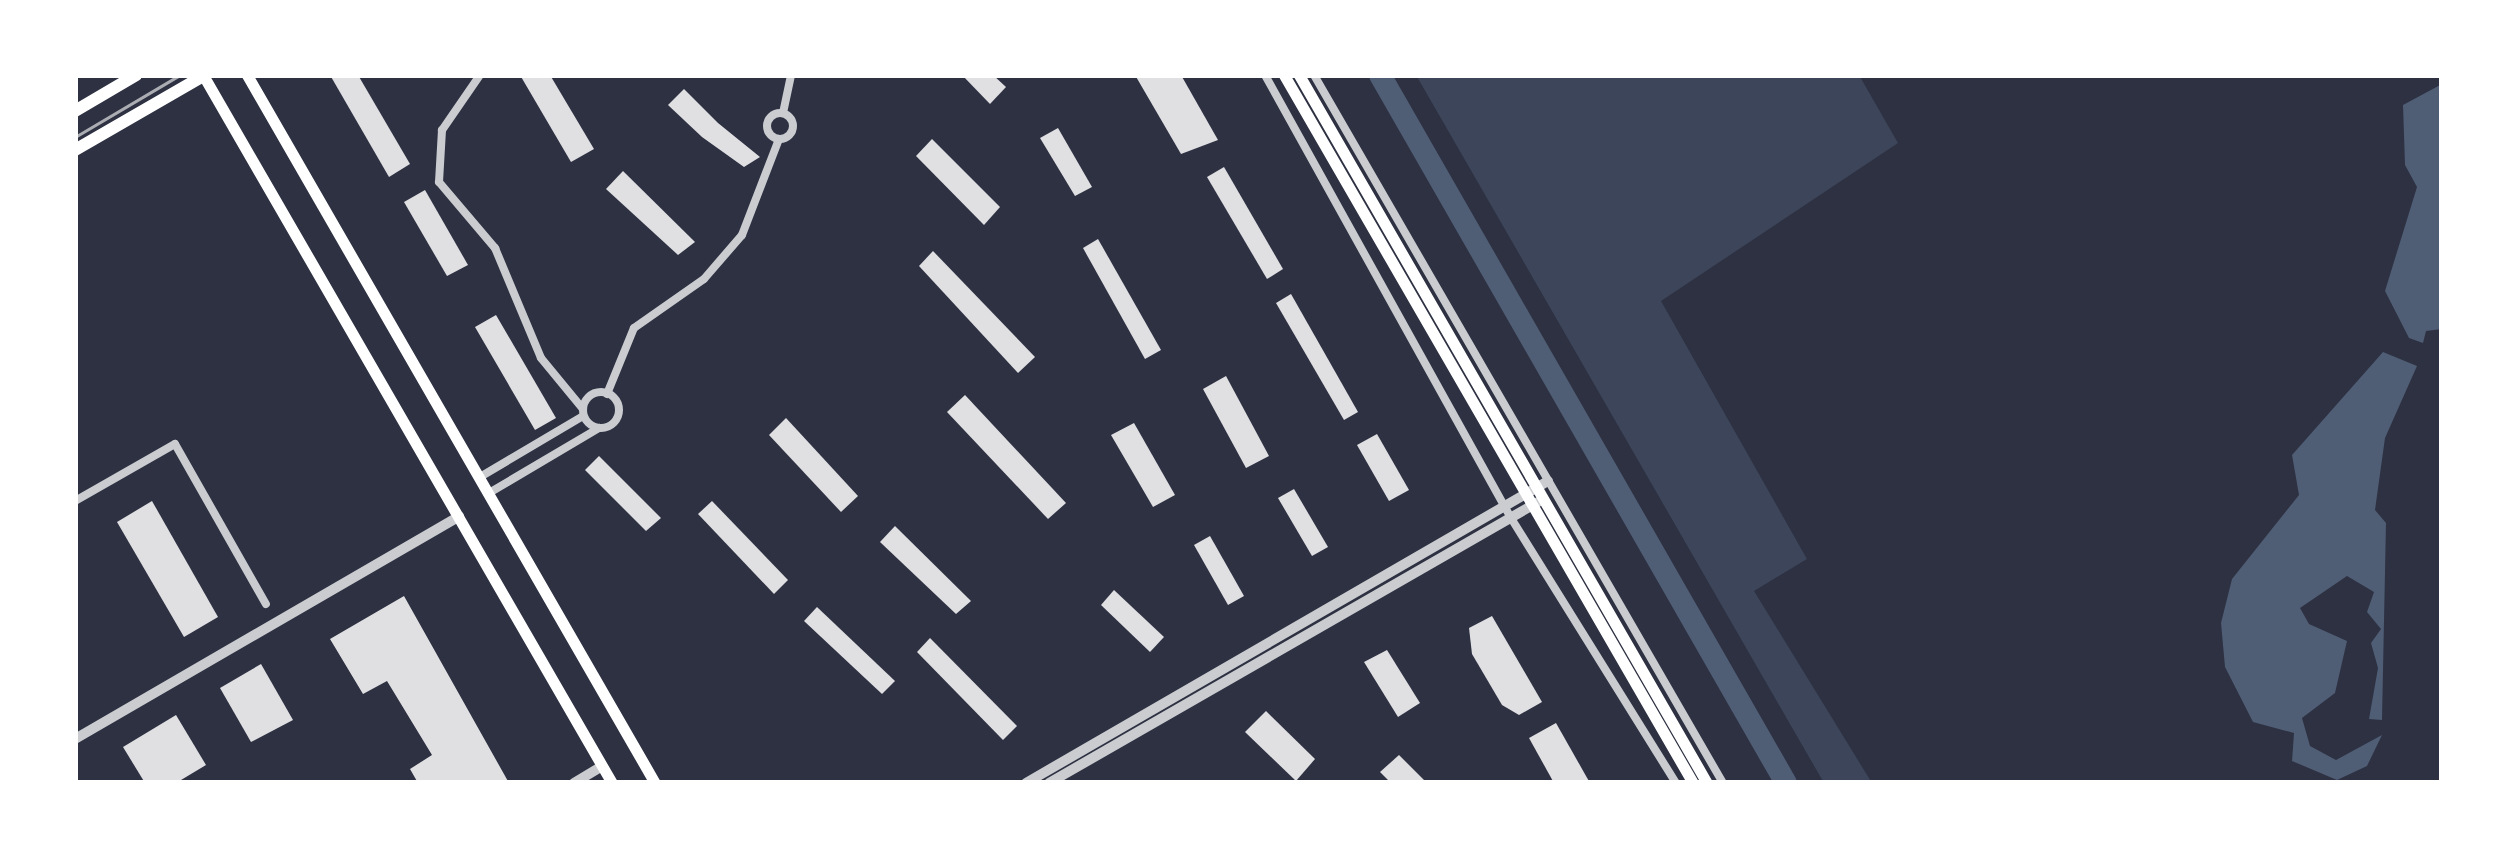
<!DOCTYPE html>
<style>
body{margin:0}
#map{position:relative;width:2517px;height:858px;overflow:hidden;background:#2d3142;font-family:Poppins,sans-serif}
div>[style]{position:absolute}
.green>*{inset:0;background:#3c4559}
.water>*{inset:0;background:#4f5d75}
.river>*{height:22px;margin:-11px;padding:0 11px;transform-origin:11px;border-radius:11px;background:#4f5d75}
.building>*{inset:0;background:#e0e0e3}
.minor>*{height:8px;margin:-4px;padding:0 4px;transform-origin:4px;border-radius:4px;background:#caccd0}
.minor>.ring{margin:-4px;padding:0;box-sizing:content-box;background:none;border:8px solid #caccd0;border-radius:50%}
.tertiary>*{height:10px;margin:-5px;padding:0 5px;transform-origin:5px;border-radius:5px;background:#caccd0}
.secondary>*{height:11px;margin:-5.5px;padding:0 5.5px;transform-origin:5.5px;border-radius:5.5px;background:#fff}
.primary>*{height:12px;margin:-6px;padding:0 6px;transform-origin:6px;border-radius:6px;background:#fff}
.tram>*{height:2.5px;margin:-1.25px;padding:0 1.25px;transform-origin:1.25px;border-radius:1.25px;background:#abadb3}
span{translate:-50% -50%;white-space:nowrap;text-align:center;line-height:1.15;-webkit-text-stroke:8px #fff;paint-order:stroke}
.frame{position:absolute;inset:0;border:78px solid #fff;pointer-events:none}
</style>
<div id="map">
<div class="green">
<i style="clip-path:polygon(1416px 75px,1859px 75px,1898px 143px,1661px 301px,1807px 559px,1754px 591px,1872px 783px,1824px 783px)"></i>
</div>
<div class="water">
<i style="clip-path:polygon(2442px 84px,2442px 329px,2426px 331px,2423px 343px,2409px 338px,2385px 291px,2417px 187px,2405px 165px,2403px 105px)"></i>
<i style="clip-path:polygon(2383px 352px,2417px 366px,2385px 438px,2375px 510px,2386px 523px,2382px 720px,2369px 719px,2378px 668px,2371px 643px,2381px 629px,2367px 612px,2374px 592px,2347px 576px,2300px 608px,2309px 624px,2347px 641px,2335px 693px,2302px 718px,2310px 746px,2336px 760px,2382px 735px,2367px 766px,2337px 780px,2292px 761px,2294px 733px,2253px 722px,2225px 667px,2221px 623px,2232px 579px,2299px 495px,2292px 455px)"></i>
</div>
<div class="river">
<i style="left:1380px;top:75px;width:816px;rotate:60.17deg"></i>
</div>
<div class="building">
<i style="clip-path:polygon(330px 75px,358px 75px,410px 164px,389px 177px)"></i>
<i style="clip-path:polygon(520px 75px,550px 75px,594px 149px,571px 162px)"></i>
<i style="clip-path:polygon(962px 75px,993px 75px,1006px 87px,990px 104px)"></i>
<i style="clip-path:polygon(1135px 75px,1181px 75px,1218px 140px,1181px 154px)"></i>
<i style="clip-path:polygon(684px 89px,718px 123px,760px 157px,744px 167px,702px 137px,668px 105px)"></i>
<i style="clip-path:polygon(1058px 128px,1092px 187px,1075px 196px,1040px 138px)"></i>
<i style="clip-path:polygon(932px 139px,1000px 207px,984px 225px,916px 156px)"></i>
<i style="clip-path:polygon(1224px 167px,1283px 269px,1267px 279px,1207px 177px)"></i>
<i style="clip-path:polygon(623px 171px,695px 242px,678px 255px,606px 189px)"></i>
<i style="clip-path:polygon(425px 190px,468px 265px,447px 276px,404px 202px)"></i>
<i style="clip-path:polygon(1098px 239px,1161px 350px,1145px 359px,1083px 248px)"></i>
<i style="clip-path:polygon(933px 251px,1035px 357px,1018px 373px,919px 266px)"></i>
<i style="clip-path:polygon(1291px 294px,1358px 412px,1344px 420px,1276px 303px)"></i>
<i style="clip-path:polygon(496px 315px,556px 418px,535px 430px,475px 327px)"></i>
<i style="clip-path:polygon(1226px 376px,1269px 456px,1246px 468px,1203px 389px)"></i>
<i style="clip-path:polygon(965px 395px,1066px 503px,1048px 519px,947px 412px)"></i>
<i style="clip-path:polygon(786px 418px,858px 496px,841px 512px,769px 435px)"></i>
<i style="clip-path:polygon(1134px 423px,1175px 495px,1153px 507px,1111px 435px)"></i>
<i style="clip-path:polygon(1377px 434px,1409px 490px,1389px 501px,1357px 445px)"></i>
<i style="clip-path:polygon(599px 456px,661px 518px,646px 531px,585px 470px)"></i>
<i style="clip-path:polygon(1294px 489px,1328px 547px,1312px 556px,1278px 498px)"></i>
<i style="clip-path:polygon(152px 501px,218px 617px,184px 637px,117px 522px)"></i>
<i style="clip-path:polygon(712px 501px,788px 580px,774px 594px,698px 514px)"></i>
<i style="clip-path:polygon(895px 526px,971px 601px,956px 614px,880px 542px)"></i>
<i style="clip-path:polygon(1210px 536px,1244px 596px,1228px 605px,1194px 545px)"></i>
<i style="clip-path:polygon(1114px 590px,1164px 637px,1150px 652px,1101px 605px)"></i>
<i style="clip-path:polygon(404px 596px,509px 783px,418px 783px,410px 769px,432px 755px,387px 681px,363px 694px,330px 639px)"></i>
<i style="clip-path:polygon(817px 607px,895px 681px,882px 694px,804px 621px)"></i>
<i style="clip-path:polygon(1492px 616px,1542px 702px,1519px 715px,1502px 705px,1472px 654px,1469px 628px)"></i>
<i style="clip-path:polygon(930px 638px,1017px 726px,1003px 740px,917px 652px)"></i>
<i style="clip-path:polygon(1387px 650px,1420px 703px,1398px 717px,1364px 662px)"></i>
<i style="clip-path:polygon(261px 664px,293px 720px,251px 742px,220px 688px)"></i>
<i style="clip-path:polygon(1266px 711px,1315px 759px,1296px 781px,1245px 732px)"></i>
<i style="clip-path:polygon(176px 715px,206px 765px,176px 783px,145px 783px,123px 747px)"></i>
<i style="clip-path:polygon(1556px 723px,1590px 783px,1554px 783px,1529px 738px)"></i>
<i style="clip-path:polygon(1399px 755px,1427px 783px,1391px 783px,1380px 772px)"></i>
</div>
<div class="minor">
<i style="left:480px;top:75px;width:67px;rotate:124.6deg"></i>
<i style="left:442px;top:130px;width:52px;rotate:93.3deg"></i>
<i style="left:439px;top:182px;width:87px;rotate:49.7deg"></i>
<i style="left:495px;top:248px;width:119px;rotate:67.3deg"></i>
<i style="left:541px;top:358px;width:66px;rotate:50.5deg"></i>
<i style="left:1265px;top:75px;width:507px;rotate:60.96deg"></i>
<i style="left:1511px;top:518px;width:312px;rotate:58.1deg"></i>
<i style="left:1314px;top:75px;width:818px;rotate:59.99deg"></i>
<i style="left:783px;top:113px;width:39px;rotate:-78deg"></i>
<i class="ring" style="left:767px;top:113px;width:18px;height:18px"></i>
<i class="ring" style="left:583px;top:392px;width:28px;height:28px"></i>
<i style="left:607px;top:394px;width:71px;rotate:-67.8deg"></i>
<i style="left:634px;top:328px;width:85px;rotate:-35deg"></i>
<i style="left:704px;top:279px;width:58px;rotate:-49.2deg"></i>
<i style="left:742px;top:235px;width:103px;rotate:-68.9deg"></i>
<i style="left:480px;top:477px;width:120px;rotate:-30.6deg"></i>
<i style="left:489px;top:493px;width:128px;rotate:-30.6deg"></i>
<i style="left:75px;top:501px;width:115px;rotate:-29.7deg"></i>
<i style="left:175px;top:444px;width:184px;rotate:60.4deg"></i>
</div>
<div class="tertiary">
<i style="left:75px;top:739px;width:444px;rotate:-30.1deg"></i>
<i style="left:574px;top:783px;width:33px;rotate:-31deg"></i>
<i style="left:1026px;top:783px;width:603px;rotate:-30.05deg"></i>
<i style="left:1049px;top:783px;width:564px;rotate:-29.88deg"></i>
</div>
<div class="secondary">
<i style="left:203px;top:75px;width:818px;rotate:59.99deg"></i>
<i style="left:247px;top:75px;width:817px;rotate:60.05deg"></i>
<i style="left:1284px;top:75px;width:818px;rotate:59.99deg"></i>
<i style="left:1299px;top:75px;width:817px;rotate:60.05deg"></i>
</div>
<div class="primary">
<i style="left:75px;top:111px;width:71px;rotate:-30.5deg"></i>
<i style="left:75px;top:150px;width:150px;rotate:-30deg"></i>
</div>
<div class="tram">
<i style="left:75px;top:137px;width:122px;rotate:-30.6deg"></i>
</div>
<div class="frame"></div>
</div>
